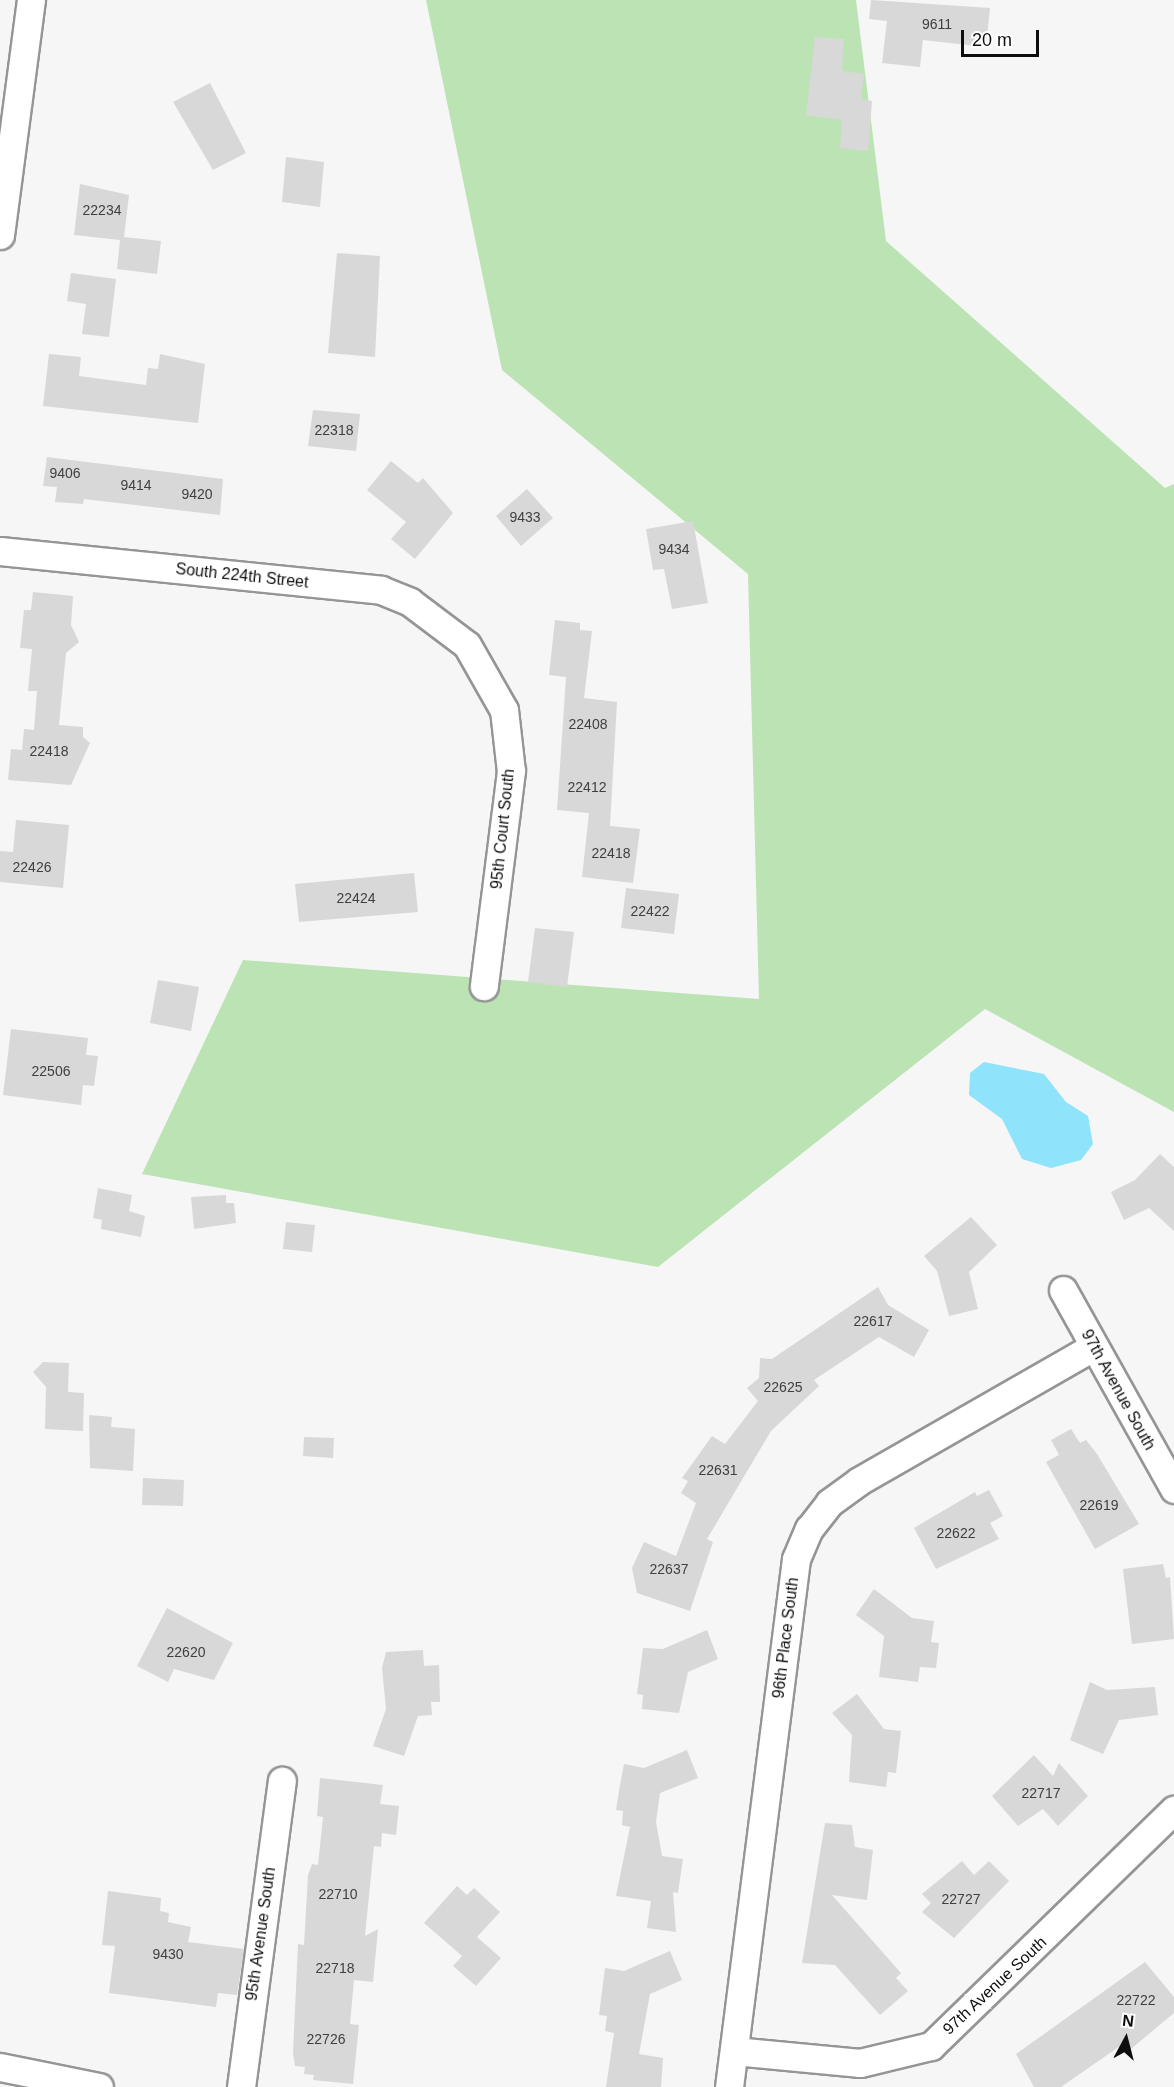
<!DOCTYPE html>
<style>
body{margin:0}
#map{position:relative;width:1174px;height:2087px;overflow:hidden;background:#f6f6f7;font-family:Arial,sans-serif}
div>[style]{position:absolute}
.green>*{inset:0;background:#bce3b3}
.water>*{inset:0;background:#8fe3fa}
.building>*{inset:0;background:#d8d8d9}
.roads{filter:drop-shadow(2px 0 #959596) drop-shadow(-2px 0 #959596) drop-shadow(0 2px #959596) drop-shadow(0 -2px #959596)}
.street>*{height:27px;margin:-13.5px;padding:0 13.5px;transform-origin:13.5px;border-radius:13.5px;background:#fff}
span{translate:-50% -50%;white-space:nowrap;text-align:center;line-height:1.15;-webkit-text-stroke:6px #fff;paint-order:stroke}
.number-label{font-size:14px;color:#404041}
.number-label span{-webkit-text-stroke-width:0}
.street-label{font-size:16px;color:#0e0e0e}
.north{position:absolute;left:1096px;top:2009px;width:60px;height:60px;-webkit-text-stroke:4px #fff;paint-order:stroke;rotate:7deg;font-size:16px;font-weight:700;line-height:24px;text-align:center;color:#0e0e0e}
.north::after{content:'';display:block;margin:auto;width:21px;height:27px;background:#0e0e0e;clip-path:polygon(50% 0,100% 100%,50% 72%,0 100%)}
.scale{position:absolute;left:961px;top:30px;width:78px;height:27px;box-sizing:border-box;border:3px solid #0e0e0e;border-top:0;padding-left:8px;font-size:18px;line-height:21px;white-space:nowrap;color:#0e0e0e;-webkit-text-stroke:4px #fff;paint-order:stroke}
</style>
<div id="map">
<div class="green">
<i style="clip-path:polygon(426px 0,856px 0,886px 241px,1165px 488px,1174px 484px,1174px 1112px,985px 1009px,658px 1267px,142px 1174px,243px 960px,759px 999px,748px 574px,502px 370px)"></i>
</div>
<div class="water">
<i style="clip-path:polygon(984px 1062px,1044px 1074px,1066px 1102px,1088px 1116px,1093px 1144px,1081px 1160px,1051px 1168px,1022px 1159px,1002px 1119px,969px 1095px,970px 1073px)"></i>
</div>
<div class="building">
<i style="clip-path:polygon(871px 0,990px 8px,986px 47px,923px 40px,920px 67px,882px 63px,887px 21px,869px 19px)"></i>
<i style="clip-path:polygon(815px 37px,844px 39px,842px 71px,864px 74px,861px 99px,872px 101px,868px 151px,840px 148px,842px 120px,806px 115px)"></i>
<i style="clip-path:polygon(210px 83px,246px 153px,213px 170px,173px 102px)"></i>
<i style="clip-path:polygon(286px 157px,324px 162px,320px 207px,282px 202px)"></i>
<i style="clip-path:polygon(80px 184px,129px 195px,124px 237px,161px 241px,157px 274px,117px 269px,120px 240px,74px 235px)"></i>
<i style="clip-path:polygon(337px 253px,380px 256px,375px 357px,328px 353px)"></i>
<i style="clip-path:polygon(71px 273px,116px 279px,109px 337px,82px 334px,86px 304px,67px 301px)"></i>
<i style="clip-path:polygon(49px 354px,81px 357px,79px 376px,146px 385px,148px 368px,158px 369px,160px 354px,205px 364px,198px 423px,43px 406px)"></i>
<i style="clip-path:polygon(313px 410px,360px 414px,356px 451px,308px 446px)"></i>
<i style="clip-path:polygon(47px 457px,223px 479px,220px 515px,84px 499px,83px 504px,55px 502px,57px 487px,43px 486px)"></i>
<i style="clip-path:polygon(391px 461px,418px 483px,423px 478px,453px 513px,415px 559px,391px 539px,406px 522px,367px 490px)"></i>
<i style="clip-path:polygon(527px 489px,553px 518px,521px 546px,496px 516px)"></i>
<i style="clip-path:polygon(693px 521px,708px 603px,672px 609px,664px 569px,653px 570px,646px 529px)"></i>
<i style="clip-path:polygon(33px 592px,73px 596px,71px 625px,79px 642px,66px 653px,59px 725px,83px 727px,83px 737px,90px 743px,71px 785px,8px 780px,11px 749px,22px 750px,24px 729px,34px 730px,37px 691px,28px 691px,32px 649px,20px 648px,24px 610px,31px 610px)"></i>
<i style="clip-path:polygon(555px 620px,580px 623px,580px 630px,592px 631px,584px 698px,617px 702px,610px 826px,640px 829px,633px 883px,582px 877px,589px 813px,557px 810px,566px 677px,549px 675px)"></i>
<i style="clip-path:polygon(16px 820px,69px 825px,63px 888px,0 882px,0 851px,13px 852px)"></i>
<i style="clip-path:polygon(414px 873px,418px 912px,299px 922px,295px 884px)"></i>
<i style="clip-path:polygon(626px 888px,679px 894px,674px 934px,621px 928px)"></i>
<i style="clip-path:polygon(535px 928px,574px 932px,567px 987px,528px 982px)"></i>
<i style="clip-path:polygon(158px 980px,199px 987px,191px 1031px,150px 1023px)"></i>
<i style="clip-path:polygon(11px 1029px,88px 1038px,86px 1055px,98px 1056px,94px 1086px,83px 1085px,81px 1105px,3px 1095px)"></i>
<i style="clip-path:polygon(1160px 1154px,1174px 1167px,1174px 1231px,1149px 1208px,1124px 1220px,1111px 1192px,1135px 1180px)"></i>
<i style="clip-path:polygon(98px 1188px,132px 1195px,129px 1211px,145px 1216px,141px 1237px,101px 1229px,102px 1220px,93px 1218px)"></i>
<i style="clip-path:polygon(226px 1195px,226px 1203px,234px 1203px,236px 1223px,194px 1229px,191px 1197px)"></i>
<i style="clip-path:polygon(971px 1217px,997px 1245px,969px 1272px,978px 1309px,949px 1316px,937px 1271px,924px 1256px)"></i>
<i style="clip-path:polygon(286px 1222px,315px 1225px,312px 1252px,283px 1249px)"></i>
<i style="clip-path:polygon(878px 1287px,888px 1305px,929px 1330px,914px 1357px,879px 1337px,814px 1380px,819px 1386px,771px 1431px,707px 1539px,713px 1542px,690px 1611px,637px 1593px,632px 1568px,644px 1542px,676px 1556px,696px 1503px,681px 1493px,688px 1481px,682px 1478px,712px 1436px,725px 1444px,758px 1401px,747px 1388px,759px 1378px,760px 1358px,772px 1359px)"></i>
<i style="clip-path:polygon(43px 1362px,69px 1363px,68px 1392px,84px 1393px,83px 1431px,45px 1429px,46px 1387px,33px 1372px)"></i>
<i style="clip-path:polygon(89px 1415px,112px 1417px,111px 1427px,135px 1429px,133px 1471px,90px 1468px)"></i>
<i style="clip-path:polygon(1071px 1429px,1080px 1443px,1086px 1440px,1097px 1454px,1139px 1524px,1095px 1549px,1046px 1462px,1059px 1455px,1051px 1440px)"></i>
<i style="clip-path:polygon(304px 1437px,334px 1438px,333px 1458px,303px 1456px)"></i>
<i style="clip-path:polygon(143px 1478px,184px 1480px,183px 1506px,142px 1505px)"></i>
<i style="clip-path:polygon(989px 1490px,1003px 1516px,990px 1523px,999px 1539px,936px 1569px,914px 1528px,975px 1492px,977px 1496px)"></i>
<i style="clip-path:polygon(1163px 1564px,1166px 1578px,1170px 1577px,1174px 1639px,1132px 1644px,1123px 1569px)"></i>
<i style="clip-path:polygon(874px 1589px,912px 1618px,934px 1621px,931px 1642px,939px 1643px,936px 1668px,920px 1667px,918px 1682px,879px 1677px,884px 1636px,856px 1615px)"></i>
<i style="clip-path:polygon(167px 1608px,233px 1643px,214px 1680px,174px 1669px,168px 1682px,137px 1666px)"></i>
<i style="clip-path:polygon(707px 1630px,718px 1659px,688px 1672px,679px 1713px,642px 1709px,643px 1695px,637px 1694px,643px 1648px,663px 1649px)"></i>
<i style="clip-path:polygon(423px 1650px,424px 1666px,439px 1665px,440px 1702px,431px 1702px,432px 1715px,418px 1716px,404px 1756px,373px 1746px,386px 1709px,382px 1668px,386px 1652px)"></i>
<i style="clip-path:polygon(1090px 1682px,1107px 1690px,1155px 1687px,1158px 1715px,1119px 1720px,1103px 1754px,1070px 1740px)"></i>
<i style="clip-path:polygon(857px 1694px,884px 1729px,901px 1731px,896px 1773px,888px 1772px,886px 1787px,849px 1782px,852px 1735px,832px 1713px)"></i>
<i style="clip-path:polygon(687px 1750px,698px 1778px,660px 1793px,656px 1822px,662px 1856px,683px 1859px,678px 1893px,673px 1892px,676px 1932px,647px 1928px,651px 1901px,616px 1896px,630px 1827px,622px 1825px,623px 1811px,616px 1810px,620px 1785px,624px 1764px,644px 1768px)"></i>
<i style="clip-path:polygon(1034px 1755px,1053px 1776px,1059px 1763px,1088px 1796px,1058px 1826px,1043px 1809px,1018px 1826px,992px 1796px)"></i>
<i style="clip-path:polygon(320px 1778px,383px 1785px,380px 1804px,399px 1806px,396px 1835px,382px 1833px,381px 1847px,374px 1846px,365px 1936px,378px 1929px,373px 1982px,354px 1980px,350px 2024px,359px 2025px,353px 2084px,313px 2080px,314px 2075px,304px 2074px,305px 2067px,295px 2066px,293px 2053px,298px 1944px,304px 1945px,308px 1875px,312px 1864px,318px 1865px,323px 1817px,317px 1816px)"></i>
<i style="clip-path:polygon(825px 1823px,852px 1825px,855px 1847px,873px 1850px,867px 1900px,832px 1895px,901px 1973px,896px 1978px,908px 1991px,880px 2015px,835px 1965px,802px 1963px)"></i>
<i style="clip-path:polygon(962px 1861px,974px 1875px,989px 1861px,1009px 1881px,954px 1938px,922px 1912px,931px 1903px,922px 1894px)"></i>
<i style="clip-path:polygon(457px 1886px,467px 1895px,474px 1888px,500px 1912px,477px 1937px,501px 1958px,476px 1986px,453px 1966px,462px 1956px,424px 1923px)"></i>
<i style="clip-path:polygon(108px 1891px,161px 1898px,160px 1911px,169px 1913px,168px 1922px,191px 1927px,188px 1942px,244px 1949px,237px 1995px,218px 1993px,216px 2007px,109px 1993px,115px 1946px,102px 1945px)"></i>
<i style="clip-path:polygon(670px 1951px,682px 1980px,650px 1994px,639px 2054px,663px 2058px,661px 2087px,606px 2087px,614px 2033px,605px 2031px,607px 2016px,599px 2015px,605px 1968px,624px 1971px)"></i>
<i style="clip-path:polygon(1145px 1962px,1174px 1997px,1174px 2013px,1125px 2054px,1120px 2046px,1061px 2087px,1034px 2087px,1016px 2054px)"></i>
</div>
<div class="roads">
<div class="street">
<i style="left:0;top:235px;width:237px;rotate:-82.5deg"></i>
<i style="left:0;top:551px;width:383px;rotate:5.8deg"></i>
<i style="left:381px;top:590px;width:31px;rotate:22deg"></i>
<i style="left:410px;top:602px;width:71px;rotate:37deg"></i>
<i style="left:467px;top:645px;width:75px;rotate:60.4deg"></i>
<i style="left:504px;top:710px;width:61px;rotate:83.5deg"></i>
<i style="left:511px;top:771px;width:217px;rotate:97.2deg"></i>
<i style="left:1063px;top:1290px;width:228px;rotate:60.8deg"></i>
<i style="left:734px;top:2051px;width:127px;rotate:5.4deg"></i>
<i style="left:860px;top:2063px;width:73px;rotate:-13.5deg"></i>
<i style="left:931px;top:2046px;width:339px;rotate:-44.2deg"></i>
<i style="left:0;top:2067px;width:101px;rotate:11.4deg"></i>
<i style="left:241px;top:2087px;width:309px;rotate:-82.4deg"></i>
<i style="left:729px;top:2087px;width:532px;rotate:-82.77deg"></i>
<i style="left:796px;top:1559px;width:33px;rotate:-67deg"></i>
<i style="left:809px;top:1529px;width:33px;rotate:-52deg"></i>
<i style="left:829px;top:1503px;width:37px;rotate:-36deg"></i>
<i style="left:859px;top:1481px;width:270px;rotate:-29.8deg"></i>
</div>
</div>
<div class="number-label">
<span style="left:937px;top:24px">9611</span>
<span style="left:102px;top:210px">22234</span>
<span style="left:334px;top:430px">22318</span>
<span style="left:65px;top:473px">9406</span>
<span style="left:136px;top:485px">9414</span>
<span style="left:197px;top:494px">9420</span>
<span style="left:525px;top:517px">9433</span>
<span style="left:674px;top:549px">9434</span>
<span style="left:588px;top:724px">22408</span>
<span style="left:49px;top:751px">22418</span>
<span style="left:587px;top:787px">22412</span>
<span style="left:611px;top:853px">22418</span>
<span style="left:32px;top:867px">22426</span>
<span style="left:356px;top:898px">22424</span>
<span style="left:650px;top:911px">22422</span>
<span style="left:51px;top:1071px">22506</span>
<span style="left:873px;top:1321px">22617</span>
<span style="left:783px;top:1387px">22625</span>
<span style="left:718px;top:1470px">22631</span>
<span style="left:1099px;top:1505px">22619</span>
<span style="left:956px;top:1533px">22622</span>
<span style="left:669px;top:1569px">22637</span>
<span style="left:186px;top:1652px">22620</span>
<span style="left:1041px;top:1793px">22717</span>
<span style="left:338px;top:1894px">22710</span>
<span style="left:961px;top:1899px">22727</span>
<span style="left:168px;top:1954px">9430</span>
<span style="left:335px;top:1968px">22718</span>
<span style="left:1136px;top:2000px">22722</span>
<span style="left:326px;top:2039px">22726</span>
</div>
<div class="street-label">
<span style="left:242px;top:576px;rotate:6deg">South 224th Street</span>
<span style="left:503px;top:829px;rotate:-84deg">95th Court South</span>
<span style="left:1118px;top:1390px;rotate:61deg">97th Avenue South</span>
<span style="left:786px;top:1638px;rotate:-83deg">96th Place South</span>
<span style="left:261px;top:1934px;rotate:-82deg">95th Avenue South</span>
<span style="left:995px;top:1986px;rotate:-43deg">97th Avenue South</span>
</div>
<div class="north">N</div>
<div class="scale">20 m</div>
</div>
